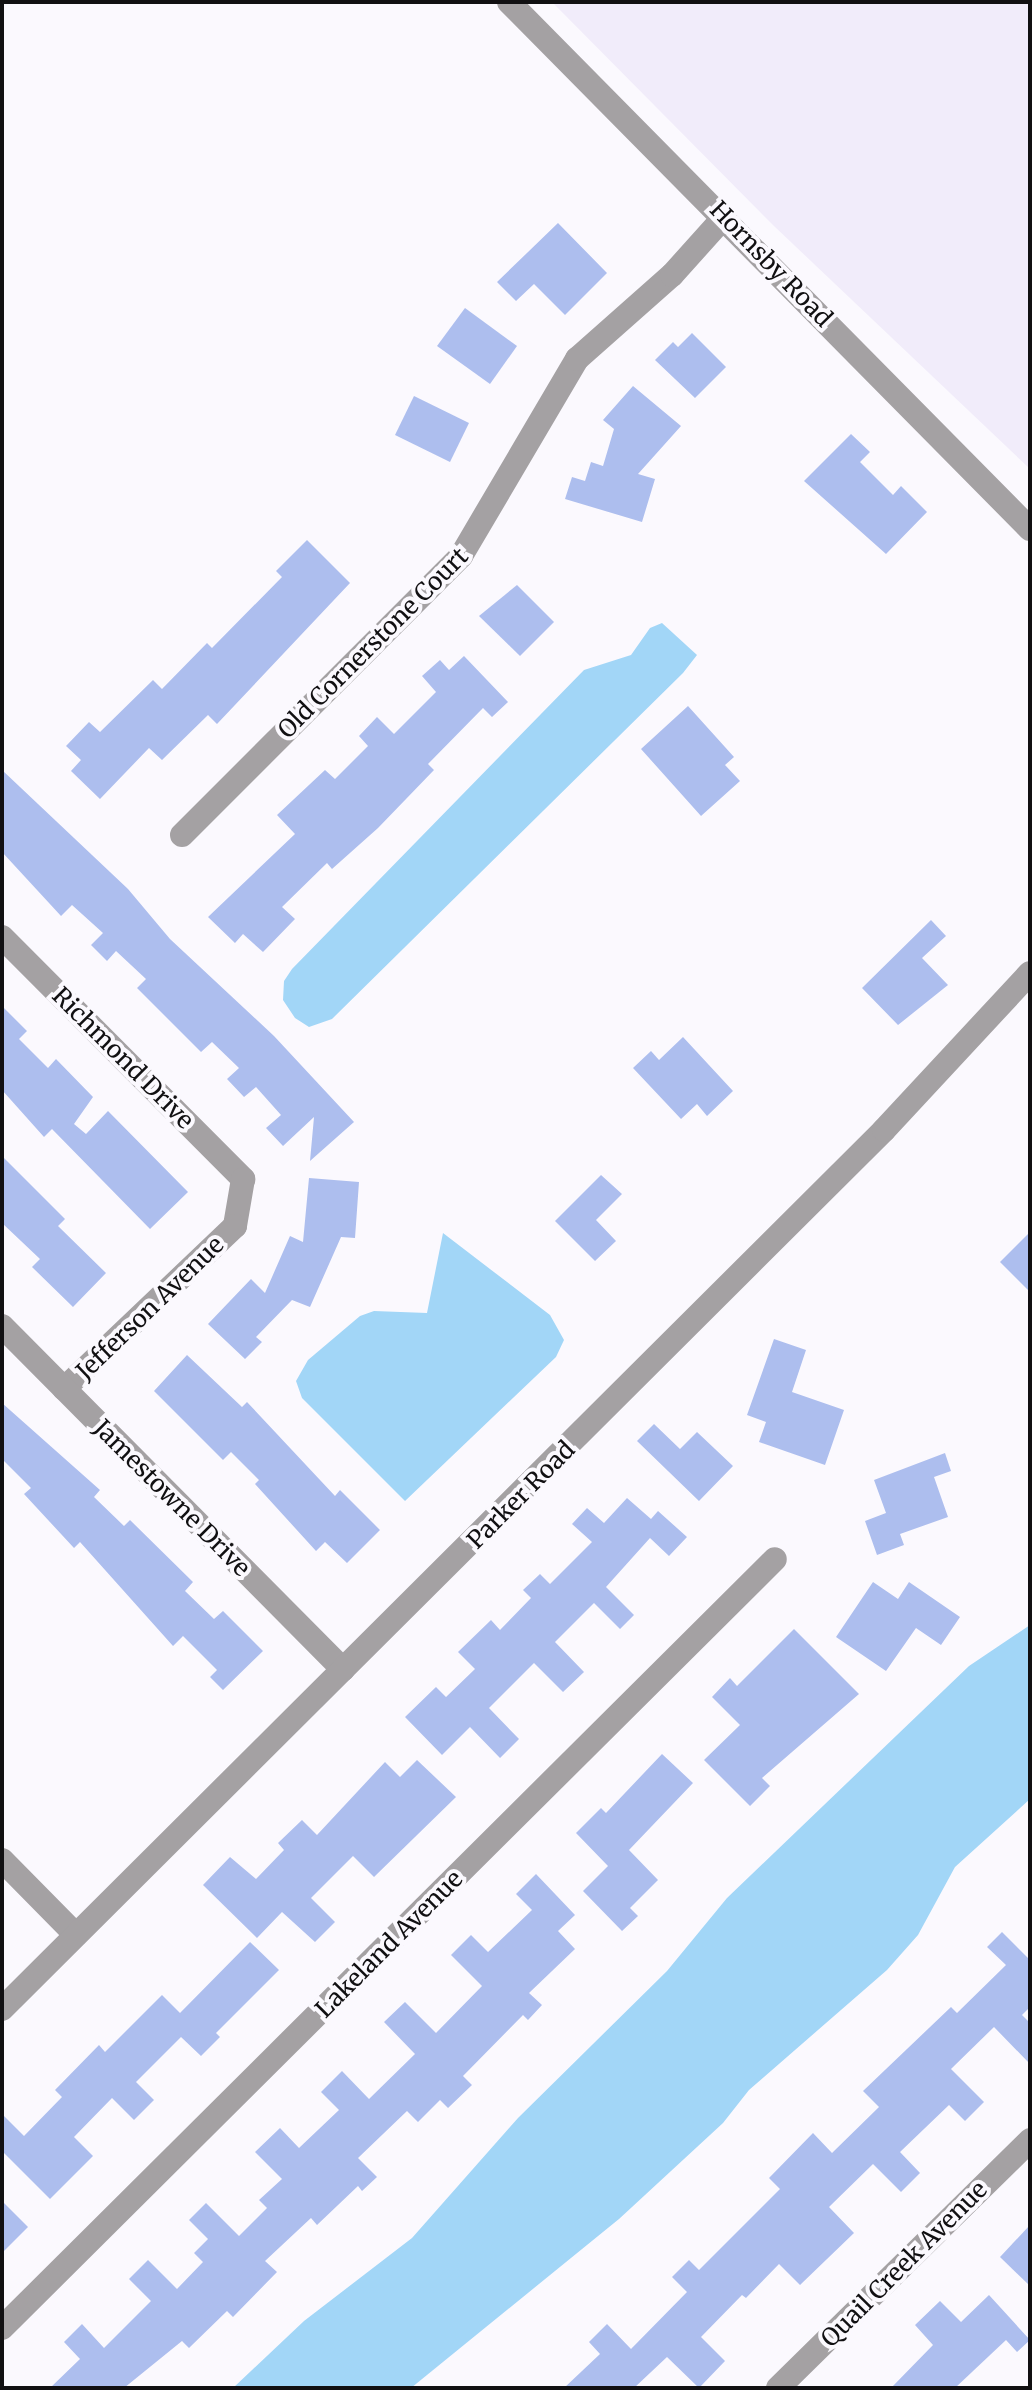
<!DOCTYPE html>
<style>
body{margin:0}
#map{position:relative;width:1032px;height:2390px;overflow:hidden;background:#fbf9fe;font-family:Merriweather,serif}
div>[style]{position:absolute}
.built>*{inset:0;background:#f1ecfa}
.water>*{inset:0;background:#a2d6f7}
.building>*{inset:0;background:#adbeee}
.minor>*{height:24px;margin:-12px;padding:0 12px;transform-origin:12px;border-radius:12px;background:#a4a1a3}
span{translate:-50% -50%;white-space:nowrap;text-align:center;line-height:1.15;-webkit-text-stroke:8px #fbf9fe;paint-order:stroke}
.street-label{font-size:24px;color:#111012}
.frame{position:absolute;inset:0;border:4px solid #111012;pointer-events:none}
</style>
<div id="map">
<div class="built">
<i style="clip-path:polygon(552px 2px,1030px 2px,1030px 469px,774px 226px)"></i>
</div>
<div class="water">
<i style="clip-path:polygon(662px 623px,697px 655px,683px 673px,332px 1019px,309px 1027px,295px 1018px,283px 1000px,284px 981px,292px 969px,584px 670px,631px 655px,650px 628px)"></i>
<i style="clip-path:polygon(443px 1233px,550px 1315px,564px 1340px,556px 1357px,405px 1501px,302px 1398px,296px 1381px,308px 1360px,360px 1316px,374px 1311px,427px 1313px)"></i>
<i style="clip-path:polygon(1030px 1625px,1030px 1799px,955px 1867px,918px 1935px,887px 1970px,749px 2090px,723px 2123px,619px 2219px,411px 2388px,233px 2388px,304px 2321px,412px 2238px,518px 2118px,667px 1971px,727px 1898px,969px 1666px)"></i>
</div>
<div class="building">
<i style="clip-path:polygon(558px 223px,607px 273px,565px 315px,534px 284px,516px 301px,497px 282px)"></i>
<i style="clip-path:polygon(465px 308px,517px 346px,490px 384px,437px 346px)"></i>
<i style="clip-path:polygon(692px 333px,726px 367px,695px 398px,655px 360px,673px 342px,678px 347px)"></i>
<i style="clip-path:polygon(633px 386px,681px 426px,638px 474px,655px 479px,642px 522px,565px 499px,572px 477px,585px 481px,591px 462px,603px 466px,614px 429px,603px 420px)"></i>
<i style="clip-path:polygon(414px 396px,469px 423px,450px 462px,395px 435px)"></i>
<i style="clip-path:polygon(851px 434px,870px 452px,860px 462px,893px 495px,901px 486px,927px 512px,886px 554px,804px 481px)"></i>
<i style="clip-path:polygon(307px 540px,350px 583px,217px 724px,208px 715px,162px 760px,149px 748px,100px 799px,71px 771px,81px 760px,66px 746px,89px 722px,100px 732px,153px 680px,162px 689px,207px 643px,212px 648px,282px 577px,276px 571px)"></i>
<i style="clip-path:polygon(517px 585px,554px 622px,520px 656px,479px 616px)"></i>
<i style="clip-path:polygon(464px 656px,508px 702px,492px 717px,483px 708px,428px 764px,434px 770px,378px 828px,332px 869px,327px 863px,282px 907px,295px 919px,263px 952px,243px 934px,235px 943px,208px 917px,295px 834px,277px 815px,325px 770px,335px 779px,368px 746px,359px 736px,377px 717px,394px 734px,436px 692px,422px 676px,440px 660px,449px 670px)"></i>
<i style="clip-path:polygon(688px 706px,734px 757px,725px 765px,740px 781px,701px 816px,641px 749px)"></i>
<i style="clip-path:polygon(2px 770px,128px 889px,170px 939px,274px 1036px,354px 1122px,310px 1161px,314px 1117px,283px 1146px,266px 1128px,281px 1115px,256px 1087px,244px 1097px,227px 1079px,239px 1068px,212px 1042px,201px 1052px,137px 988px,146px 979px,116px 951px,107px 961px,91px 945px,103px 933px,72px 905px,61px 916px,2px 852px)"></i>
<i style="clip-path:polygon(931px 920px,946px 936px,922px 958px,948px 985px,898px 1025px,862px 988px)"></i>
<i style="clip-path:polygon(2px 1006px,27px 1031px,19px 1039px,48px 1068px,56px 1059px,93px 1097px,74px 1124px,86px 1134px,108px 1111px,188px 1192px,150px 1229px,52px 1129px,44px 1137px,2px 1090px)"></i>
<i style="clip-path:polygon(683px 1037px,733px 1091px,707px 1116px,697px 1104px,681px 1119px,633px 1068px,651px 1051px,659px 1060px)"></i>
<i style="clip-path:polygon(2px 1156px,65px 1219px,58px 1226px,106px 1273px,73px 1307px,32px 1267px,40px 1259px,2px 1223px)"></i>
<i style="clip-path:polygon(601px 1175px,622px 1194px,596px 1220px,616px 1241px,595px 1261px,555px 1221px)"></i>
<i style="clip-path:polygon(309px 1178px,359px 1182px,355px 1238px,341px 1237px,310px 1307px,292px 1300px,256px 1337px,262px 1342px,245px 1359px,208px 1324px,251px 1279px,265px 1293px,290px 1236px,303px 1242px)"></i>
<i style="clip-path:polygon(1030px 1232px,1030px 1292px,1000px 1262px)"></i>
<i style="clip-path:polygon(774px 1339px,806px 1350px,792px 1392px,844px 1410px,825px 1465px,759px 1442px,766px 1422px,747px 1415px)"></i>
<i style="clip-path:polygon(187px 1355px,242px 1407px,247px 1402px,335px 1496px,340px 1490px,380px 1530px,347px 1563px,325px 1542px,316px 1551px,255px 1484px,259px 1480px,231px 1452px,223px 1460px,154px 1391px)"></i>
<i style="clip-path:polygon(2px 1403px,100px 1490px,94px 1497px,124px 1526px,130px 1520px,193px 1582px,185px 1591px,214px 1619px,223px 1611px,263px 1651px,223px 1690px,210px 1677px,217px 1670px,183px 1636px,173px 1646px,80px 1542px,74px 1548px,24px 1494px,31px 1488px,2px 1459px)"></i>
<i style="clip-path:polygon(654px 1424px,680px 1449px,697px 1432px,733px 1466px,699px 1501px,637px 1441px)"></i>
<i style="clip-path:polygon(945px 1453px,951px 1471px,934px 1477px,948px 1517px,900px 1534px,904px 1545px,877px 1555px,865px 1521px,886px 1513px,874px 1480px)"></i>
<i style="clip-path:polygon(627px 1498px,651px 1519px,658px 1511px,687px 1537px,669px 1556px,650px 1538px,606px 1587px,634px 1615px,620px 1629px,594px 1603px,555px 1642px,584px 1672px,563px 1692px,534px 1663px,489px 1708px,519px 1739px,500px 1758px,470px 1727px,442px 1755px,405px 1717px,436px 1687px,446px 1697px,475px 1669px,458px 1652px,491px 1620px,500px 1630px,531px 1598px,523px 1590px,540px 1574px,550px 1584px,592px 1542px,572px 1524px,587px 1508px,604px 1523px)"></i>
<i style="clip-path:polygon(873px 1582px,898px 1599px,909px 1582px,960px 1617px,941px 1645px,916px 1628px,886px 1671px,836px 1637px)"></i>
<i style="clip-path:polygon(794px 1629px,859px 1694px,762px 1778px,770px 1786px,750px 1806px,704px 1760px,740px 1725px,712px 1697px,730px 1678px,737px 1686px)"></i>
<i style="clip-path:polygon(662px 1754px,693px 1783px,629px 1850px,658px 1880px,630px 1908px,638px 1916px,622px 1931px,583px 1891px,608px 1866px,576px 1833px,601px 1808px,606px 1813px)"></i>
<i style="clip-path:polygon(417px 1760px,456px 1797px,374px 1877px,353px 1856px,311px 1898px,335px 1922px,315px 1942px,282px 1912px,257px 1938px,203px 1885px,230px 1857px,256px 1879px,284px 1850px,278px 1843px,302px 1820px,317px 1835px,385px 1762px,400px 1777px)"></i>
<i style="clip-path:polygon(536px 1874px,575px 1915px,558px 1931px,575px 1949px,529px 1993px,542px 2005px,528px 2020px,523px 2015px,463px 2076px,472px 2085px,448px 2108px,440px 2100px,418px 2122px,407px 2111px,358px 2158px,377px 2177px,362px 2191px,358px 2186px,317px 2225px,311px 2218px,265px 2261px,277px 2272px,233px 2317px,227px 2311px,189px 2348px,182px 2341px,124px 2388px,50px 2388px,80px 2359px,64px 2342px,82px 2324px,104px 2348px,151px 2301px,129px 2279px,148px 2260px,177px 2289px,203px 2262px,194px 2253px,208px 2239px,189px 2220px,206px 2203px,239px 2236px,267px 2208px,259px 2200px,282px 2179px,255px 2152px,280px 2128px,299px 2148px,339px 2110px,321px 2092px,342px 2071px,369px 2099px,415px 2054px,384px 2022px,405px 2002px,436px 2033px,482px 1986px,451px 1955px,471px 1935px,488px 1952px,532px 1910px,516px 1894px)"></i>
<i style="clip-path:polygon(1002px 1932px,1030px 1960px,1030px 2007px,1022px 2015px,1030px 2023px,1030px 2064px,994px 2027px,951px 2069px,984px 2102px,965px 2121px,949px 2105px,900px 2152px,920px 2173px,901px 2192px,873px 2164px,829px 2207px,854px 2233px,800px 2285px,779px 2264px,746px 2298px,742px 2295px,701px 2337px,725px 2361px,699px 2388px,667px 2357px,634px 2388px,564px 2388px,600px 2354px,589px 2342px,607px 2324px,631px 2349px,687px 2292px,672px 2277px,689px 2260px,699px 2270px,780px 2189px,769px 2178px,813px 2133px,832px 2153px,879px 2107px,863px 2091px,951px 2007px,957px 2013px,1006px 1965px,987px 1947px)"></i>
<i style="clip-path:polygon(250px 1942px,279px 1970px,216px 2033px,220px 2037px,201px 2056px,181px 2037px,136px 2082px,154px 2100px,134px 2120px,112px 2098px,74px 2137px,93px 2156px,50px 2199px,2px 2151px,2px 2114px,24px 2136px,62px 2097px,55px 2090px,99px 2045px,105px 2052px,162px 1995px,180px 2013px)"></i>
<i style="clip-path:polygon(2px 2201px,28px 2227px,2px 2253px)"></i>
<i style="clip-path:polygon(1030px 2225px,1030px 2286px,1000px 2257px)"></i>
<i style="clip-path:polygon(989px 2295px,1030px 2340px,1017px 2352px,1006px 2340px,955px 2388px,891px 2388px,933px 2345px,915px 2325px,940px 2301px,961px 2322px)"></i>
</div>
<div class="minor">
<i style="left:509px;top:2px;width:741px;rotate:45.33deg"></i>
<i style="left:182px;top:835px;width:395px;rotate:-45deg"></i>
<i style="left:461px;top:556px;width:229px;rotate:-59.5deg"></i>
<i style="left:577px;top:359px;width:127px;rotate:-41.5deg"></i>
<i style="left:672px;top:275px;width:78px;rotate:-48.1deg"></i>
<i style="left:2px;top:937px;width:342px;rotate:45.1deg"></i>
<i style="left:243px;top:1179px;width:48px;rotate:99.7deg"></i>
<i style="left:235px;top:1226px;width:236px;rotate:136.4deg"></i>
<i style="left:2px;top:1326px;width:484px;rotate:45.2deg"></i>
<i style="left:2px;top:1860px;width:105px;rotate:45.4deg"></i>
<i style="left:2px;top:2009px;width:1245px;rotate:-44.9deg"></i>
<i style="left:884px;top:1130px;width:214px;rotate:-47.1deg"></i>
<i style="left:2px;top:2328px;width:1090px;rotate:-44.85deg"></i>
<i style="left:778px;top:2388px;width:354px;rotate:-44.5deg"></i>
</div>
<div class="street-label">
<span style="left:771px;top:264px;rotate:46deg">Hornsby Road</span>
<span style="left:373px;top:643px;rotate:-45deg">Old Cornerstone Court</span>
<span style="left:123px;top:1058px;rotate:45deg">Richmond Drive</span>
<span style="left:150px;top:1308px;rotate:-44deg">Jefferson Avenue</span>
<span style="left:521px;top:1495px;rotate:-45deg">Parker Road</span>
<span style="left:172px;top:1498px;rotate:45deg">Jamestowne Drive</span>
<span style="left:389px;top:1944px;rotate:-45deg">Lakeland Avenue</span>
<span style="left:904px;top:2264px;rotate:-45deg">Quail Creek Avenue</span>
</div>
<div class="frame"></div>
</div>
